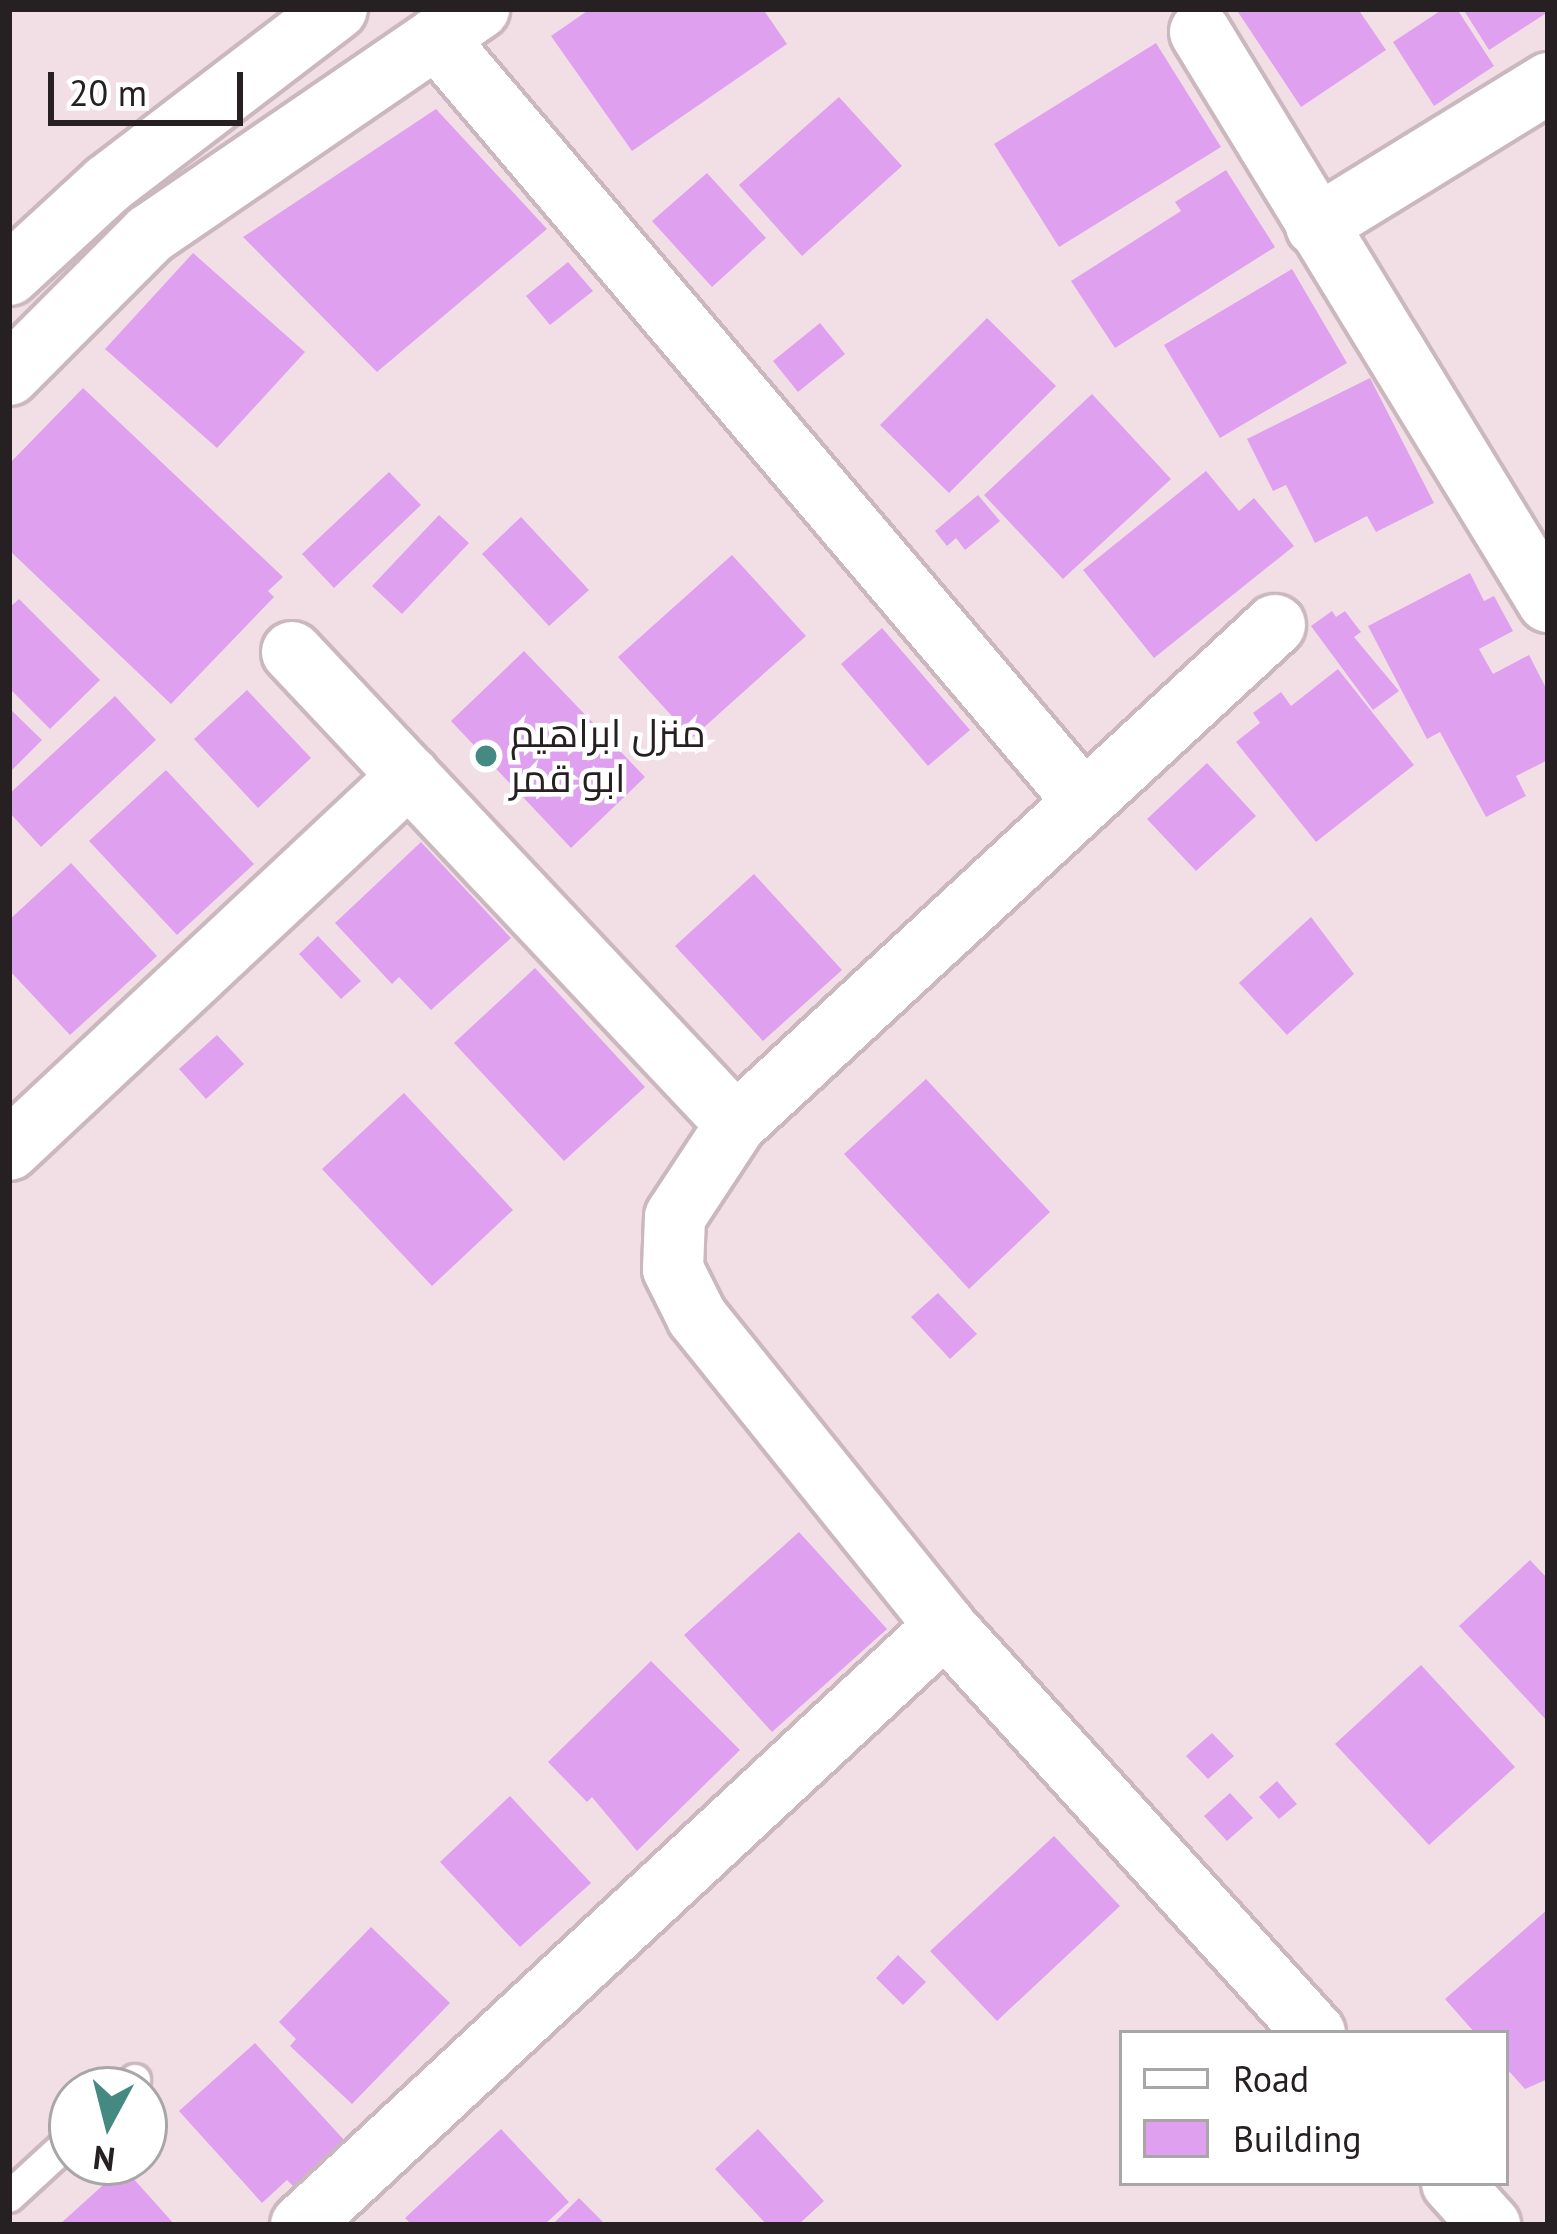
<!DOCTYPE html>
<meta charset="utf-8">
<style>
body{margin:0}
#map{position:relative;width:1557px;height:2234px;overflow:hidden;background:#f2dfe6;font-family:"PT Sans",Cairo,sans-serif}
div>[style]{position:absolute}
.building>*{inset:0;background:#e0a0f0}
.roads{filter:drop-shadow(3px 0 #cbb8bf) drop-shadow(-3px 0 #cbb8bf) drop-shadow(0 3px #cbb8bf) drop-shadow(0 -3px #cbb8bf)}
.lane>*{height:30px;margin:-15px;padding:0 15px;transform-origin:15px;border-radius:15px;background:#fff}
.street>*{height:60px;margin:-30px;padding:0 30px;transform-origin:30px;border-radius:30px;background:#fff}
.dots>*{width:33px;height:33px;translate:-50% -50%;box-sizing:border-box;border:6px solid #fff;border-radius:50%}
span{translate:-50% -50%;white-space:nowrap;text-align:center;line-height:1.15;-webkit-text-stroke:9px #fff;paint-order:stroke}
.poi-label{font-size:39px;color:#272022}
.left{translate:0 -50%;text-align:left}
.frame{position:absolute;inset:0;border:12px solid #272022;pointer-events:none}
.legend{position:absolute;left:1119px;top:2030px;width:390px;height:156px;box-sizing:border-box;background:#fff;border:3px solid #a9a6a7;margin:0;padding:15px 21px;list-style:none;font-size:36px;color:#272022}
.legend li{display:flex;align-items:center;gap:24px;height:60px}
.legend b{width:60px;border:3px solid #a9a6a7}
.north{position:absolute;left:48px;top:2066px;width:120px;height:120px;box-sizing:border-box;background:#fff;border:3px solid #a9a6a7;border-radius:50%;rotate:187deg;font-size:33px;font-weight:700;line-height:48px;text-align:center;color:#272022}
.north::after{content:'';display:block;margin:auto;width:42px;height:54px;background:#448a83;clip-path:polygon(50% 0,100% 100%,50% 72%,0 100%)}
.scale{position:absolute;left:48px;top:72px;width:195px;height:54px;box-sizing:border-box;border:6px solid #272022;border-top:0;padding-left:15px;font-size:36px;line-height:42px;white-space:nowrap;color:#272022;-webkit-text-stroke:9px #fff;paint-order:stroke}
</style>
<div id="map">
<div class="building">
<i style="clip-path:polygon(590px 9px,763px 9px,787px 44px,632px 151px,551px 36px)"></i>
<i style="clip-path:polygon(1236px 9px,1358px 9px,1386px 50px,1301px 107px)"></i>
<i style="clip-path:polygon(1443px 9px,1457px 9px,1494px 66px,1434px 106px,1393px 42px)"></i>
<i style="clip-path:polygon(1463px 9px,1548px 9px,1548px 12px,1489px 50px)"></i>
<i style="clip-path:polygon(1156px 43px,1221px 147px,1059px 247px,994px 144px)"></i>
<i style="clip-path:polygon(839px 97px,902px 166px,802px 256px,739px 185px)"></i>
<i style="clip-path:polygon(436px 109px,547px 229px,377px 372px,243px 237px)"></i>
<i style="clip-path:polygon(1226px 170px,1275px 247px,1115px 348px,1071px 281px,1181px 211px,1175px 202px)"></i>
<i style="clip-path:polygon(707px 173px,766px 238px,712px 287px,652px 221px)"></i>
<i style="clip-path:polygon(193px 253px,305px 352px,217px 448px,105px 349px)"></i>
<i style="clip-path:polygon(568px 262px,593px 291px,550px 325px,526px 296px)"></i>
<i style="clip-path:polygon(1292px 269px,1347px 363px,1220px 438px,1164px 345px)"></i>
<i style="clip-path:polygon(987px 318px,1056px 386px,949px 493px,880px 425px)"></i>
<i style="clip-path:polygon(820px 323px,845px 354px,798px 392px,773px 361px)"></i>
<i style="clip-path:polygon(1370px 378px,1434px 503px,1376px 532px,1367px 516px,1315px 543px,1286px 485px,1273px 491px,1247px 439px)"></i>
<i style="clip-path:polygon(83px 388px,283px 577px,268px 591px,274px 597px,171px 704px,9px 550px,9px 464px)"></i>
<i style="clip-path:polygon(1092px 394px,1171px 479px,1063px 579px,984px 495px)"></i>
<i style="clip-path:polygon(1206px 471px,1239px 511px,1254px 498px,1294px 546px,1154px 658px,1083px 570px)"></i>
<i style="clip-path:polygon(389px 472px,421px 505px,334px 588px,302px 554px)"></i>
<i style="clip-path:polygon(978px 495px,1000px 521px,965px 550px,956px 538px,947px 546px,935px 531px)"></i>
<i style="clip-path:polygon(439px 515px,469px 543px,402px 614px,372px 586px)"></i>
<i style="clip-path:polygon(521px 517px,589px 590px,549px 626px,482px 554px)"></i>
<i style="clip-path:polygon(732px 555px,806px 636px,692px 738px,618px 657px)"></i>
<i style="clip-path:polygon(1470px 573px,1484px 601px,1494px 596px,1513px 631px,1479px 649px,1493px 674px,1529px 655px,1548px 692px,1548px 760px,1516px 776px,1526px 796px,1486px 817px,1440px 732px,1427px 739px,1368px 626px)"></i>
<i style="clip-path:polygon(19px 599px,100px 680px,50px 729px,9px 688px,9px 608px)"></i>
<i style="clip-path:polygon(1332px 611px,1336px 617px,1345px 611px,1361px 632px,1354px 637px,1399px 691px,1373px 710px,1311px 626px)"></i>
<i style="clip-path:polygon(882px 628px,970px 730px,928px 766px,841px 664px)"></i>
<i style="clip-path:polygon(524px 651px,645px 777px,571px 848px,451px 721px)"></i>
<i style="clip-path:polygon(1338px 669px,1414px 765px,1316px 842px,1236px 742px,1260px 723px,1253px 713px,1281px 692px,1291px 706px)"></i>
<i style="clip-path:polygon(247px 690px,311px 758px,258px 808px,194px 739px)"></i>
<i style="clip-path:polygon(115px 696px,156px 740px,41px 847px,9px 812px,9px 794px)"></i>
<i style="clip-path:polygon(9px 708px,42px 740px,9px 773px)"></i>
<i style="clip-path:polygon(1207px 763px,1256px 816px,1196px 871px,1147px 819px)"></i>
<i style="clip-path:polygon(166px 770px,254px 864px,177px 935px,89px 841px)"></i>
<i style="clip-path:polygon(421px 842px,511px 938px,431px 1010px,399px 977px,392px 984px,335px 923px)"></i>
<i style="clip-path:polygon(71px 863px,157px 956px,70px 1035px,9px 970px,9px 920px)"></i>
<i style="clip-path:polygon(754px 874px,842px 970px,763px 1041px,675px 946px)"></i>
<i style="clip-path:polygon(1311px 917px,1354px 974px,1287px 1035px,1239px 983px)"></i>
<i style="clip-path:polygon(318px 936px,361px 981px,341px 999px,299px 954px)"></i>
<i style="clip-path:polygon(535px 968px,645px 1087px,564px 1161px,454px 1043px)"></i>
<i style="clip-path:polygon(217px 1035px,244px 1064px,206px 1099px,179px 1069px)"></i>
<i style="clip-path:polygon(926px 1079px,1050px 1212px,969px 1289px,844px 1154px)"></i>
<i style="clip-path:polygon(404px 1093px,513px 1210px,432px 1286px,322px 1169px)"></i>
<i style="clip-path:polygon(938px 1293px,977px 1334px,950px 1359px,911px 1317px)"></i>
<i style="clip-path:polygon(799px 1532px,887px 1629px,772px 1732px,684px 1635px)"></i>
<i style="clip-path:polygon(1530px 1560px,1548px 1579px,1548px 1722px,1459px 1626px)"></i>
<i style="clip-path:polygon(651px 1661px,740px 1750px,637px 1851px,592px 1797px,587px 1802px,548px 1762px)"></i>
<i style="clip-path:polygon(1421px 1665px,1515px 1767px,1429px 1845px,1335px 1744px)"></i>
<i style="clip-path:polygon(1212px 1733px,1234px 1756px,1208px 1779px,1186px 1756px)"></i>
<i style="clip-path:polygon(1277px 1781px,1297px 1804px,1279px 1819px,1259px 1797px)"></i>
<i style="clip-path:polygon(1230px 1793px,1253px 1818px,1227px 1841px,1204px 1816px)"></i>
<i style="clip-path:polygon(510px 1796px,591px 1883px,520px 1947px,440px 1862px)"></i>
<i style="clip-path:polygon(1054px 1836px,1120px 1906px,997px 2021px,930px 1951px)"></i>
<i style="clip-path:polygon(1548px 1909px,1548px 2079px,1525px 2089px,1506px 2068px,1506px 2033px,1475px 2033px,1445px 1999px)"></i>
<i style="clip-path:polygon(371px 1927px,450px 2003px,352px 2104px,290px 2046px,296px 2039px,279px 2022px)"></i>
<i style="clip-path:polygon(898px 1955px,926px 1982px,903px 2005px,876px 1978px)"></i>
<i style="clip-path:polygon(255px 2043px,345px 2141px,294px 2187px,287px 2180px,262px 2203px,179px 2111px)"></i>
<i style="clip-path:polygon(501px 2129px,569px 2202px,544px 2225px,412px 2225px,405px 2218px)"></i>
<i style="clip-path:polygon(758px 2129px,824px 2201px,798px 2225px,767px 2225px,715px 2169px)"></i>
<i style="clip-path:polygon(123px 2167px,175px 2225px,59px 2225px)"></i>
<i style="clip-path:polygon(579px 2198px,606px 2225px,552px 2225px)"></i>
</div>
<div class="roads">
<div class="lane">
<i style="left:124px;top:2090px;width:15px;rotate:-42deg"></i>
<i style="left:9px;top:2197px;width:86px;rotate:-42.6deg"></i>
</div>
<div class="street">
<i style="left:1200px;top:32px;width:668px;rotate:58.59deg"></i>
<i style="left:436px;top:38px;width:998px;rotate:49.67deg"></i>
<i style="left:1316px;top:226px;width:273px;rotate:-31.6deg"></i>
<i style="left:9px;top:275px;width:134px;rotate:-42.6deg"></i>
<i style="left:108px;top:184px;width:288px;rotate:-37.4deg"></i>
<i style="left:9px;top:375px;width:199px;rotate:-45deg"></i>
<i style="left:150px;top:234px;width:399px;rotate:-34.4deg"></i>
<i style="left:1275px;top:625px;width:735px;rotate:137.21deg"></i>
<i style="left:736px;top:1124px;width:111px;rotate:123.3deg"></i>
<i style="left:675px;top:1217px;width:52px;rotate:92.2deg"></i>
<i style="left:673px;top:1269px;width:54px;rotate:63.4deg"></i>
<i style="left:697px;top:1317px;width:396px;rotate:51.2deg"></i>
<i style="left:945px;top:1626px;width:550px;rotate:47.73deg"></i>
<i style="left:292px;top:652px;width:648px;rotate:46.75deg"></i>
<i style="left:9px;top:1150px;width:548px;rotate:-43.08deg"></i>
<i style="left:1452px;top:2183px;width:57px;rotate:47.9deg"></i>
<i style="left:301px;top:2225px;width:880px;rotate:-42.93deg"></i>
</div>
</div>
<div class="dots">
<i style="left:486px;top:756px;background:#448a83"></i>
</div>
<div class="poi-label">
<span class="left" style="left:510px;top:756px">منزل ابراهيم<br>ابو قمر</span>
</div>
<div class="frame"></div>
<ul class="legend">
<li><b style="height:15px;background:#fff"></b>Road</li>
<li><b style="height:33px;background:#e0a0f0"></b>Building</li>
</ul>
<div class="north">N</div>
<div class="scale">20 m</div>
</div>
